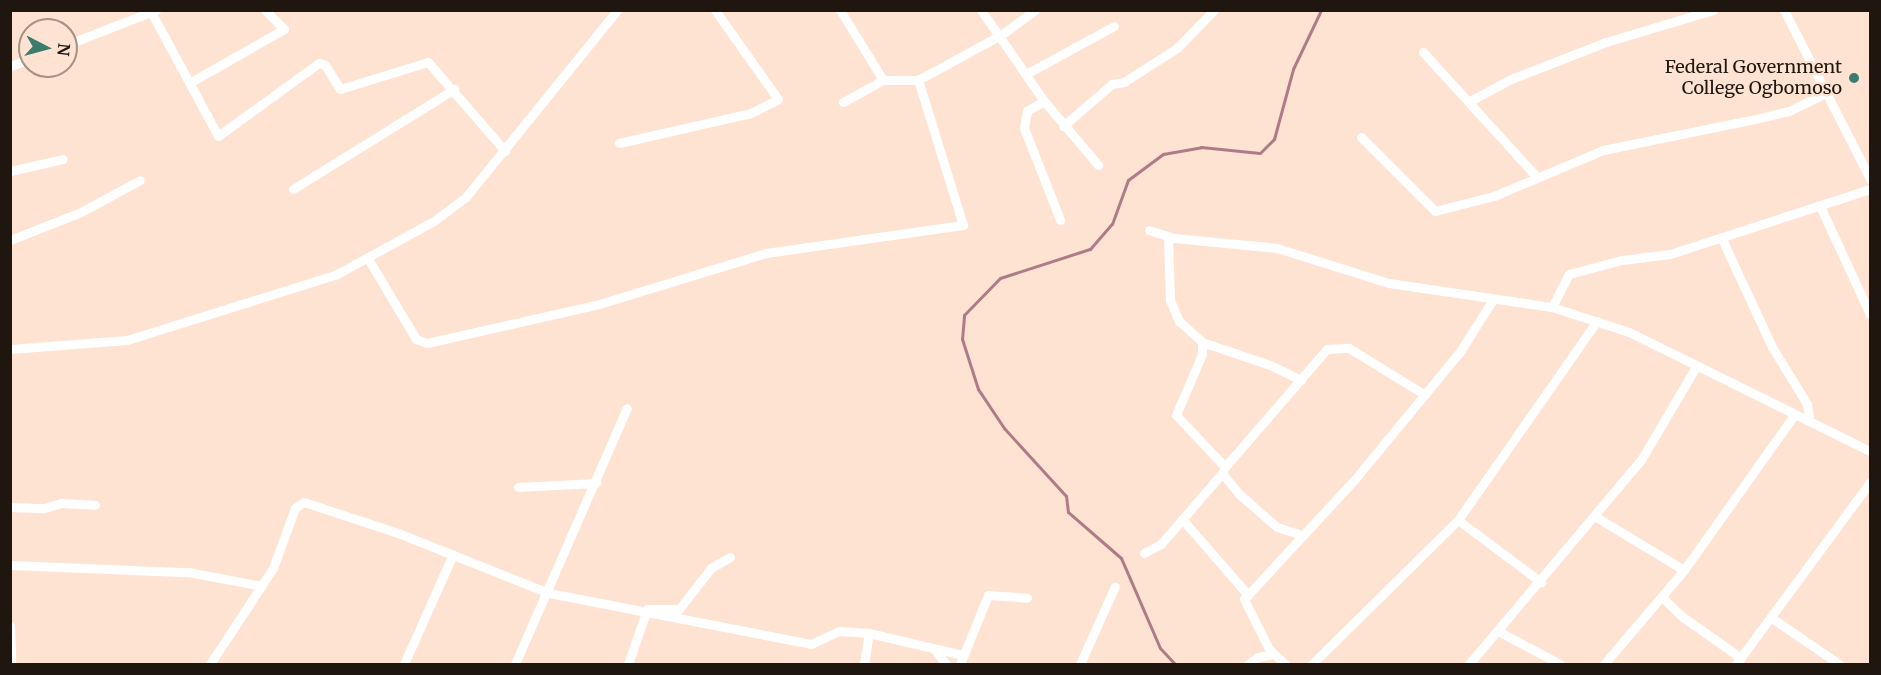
<!DOCTYPE html>
<html>
<head>
<meta charset="utf-8">
<style>
  body { margin:0 }
  #map { position:relative; width:1881px; height:675px; overflow:hidden; background:#fee3d2; font-family:Merriweather,serif }
  div>[style] { position:absolute }
  [style*='--x'] { left:calc(var(--x)*1px); top:calc(var(--y)*1px); width:calc(var(--w)*1px); rotate:calc(var(--a)*1deg) }
  .stream>* { height:3px; margin:-1.5px; padding:0 1.5px; transform-origin:1.5px; border-radius:1.5px; background:#b07b88 }
  .street>* { height:9px; margin:-4.5px; padding:0 4.5px; transform-origin:4.5px; border-radius:4.5px; background:#fff }
  .dots>* { width:16px; height:16px; translate:-50% -50%; box-sizing:border-box; border:3px solid #fee3d2; border-radius:50% }
  span { translate:-50% -50%; white-space:nowrap; text-align:center; line-height:1.15; -webkit-text-stroke:5px #fee3d2; paint-order:stroke }
  .poi-label { font-size:18px; color:#1f1610 }
  .right { translate:-100% -50%; text-align:right }
  .frame { position:absolute; inset:0; border:12px solid #1f1610; pointer-events:none }
  .north { position:absolute; left:18px; top:18px; width:60px; height:60px; box-sizing:border-box; background:#fee3d2; border:2px solid #a59184; border-radius:50%; rotate:96deg; font-size:16px; font-weight:700; line-height:24px; text-align:center; color:#1f1610 }
  .north::after { content:''; display:block; margin:auto; width:21px; height:27px; background:#3a7c6e; clip-path:polygon(50% 0,100% 100%,50% 72%,0 100%) }
</style>
</head>
<body>
<div id="map">
  <div class="stream">
    <i style="--x:1175;--y:664;--w:22;--a:-133"></i>
    <i style="--x:1160;--y:648;--w:98;--a:-113.4"></i>
    <i style="--x:1121;--y:558;--w:70;--a:-139"></i>
    <i style="--x:1068;--y:512;--w:16;--a:-97"></i>
    <i style="--x:1066;--y:496;--w:92;--a:-132.4"></i>
    <i style="--x:1004;--y:428;--w:47;--a:-123.7"></i>
    <i style="--x:978;--y:389;--w:52;--a:-107.7"></i>
    <i style="--x:962;--y:339;--w:24;--a:-85"></i>
    <i style="--x:964;--y:315;--w:52;--a:-45.8"></i>
    <i style="--x:1000;--y:278;--w:95;--a:-17.9"></i>
    <i style="--x:1090;--y:249;--w:33;--a:-49"></i>
    <i style="--x:1112;--y:224;--w:47;--a:-70"></i>
    <i style="--x:1128;--y:180;--w:44;--a:-36.6"></i>
    <i style="--x:1163;--y:154;--w:39;--a:-10"></i>
    <i style="--x:1201;--y:147;--w:59;--a:5.8"></i>
    <i style="--x:1260;--y:153;--w:20;--a:-45"></i>
    <i style="--x:1274;--y:139;--w:73;--a:-74.8"></i>
    <i style="--x:1293;--y:69;--w:65;--a:-64.6"></i>
  </div>
  <div class="street">
    <i style="--x:150;--y:10;--w:143;--a:61.6"></i>
    <i style="--x:218;--y:136;--w:125;--a:-35.9"></i>
    <i style="--x:319;--y:63;--w:6;--a:18"></i>
    <i style="--x:325;--y:65;--w:28;--a:58"></i>
    <i style="--x:340;--y:89;--w:92;--a:-17.1"></i>
    <i style="--x:428;--y:62;--w:118;--a:49.1"></i>
    <i style="--x:840;--y:10;--w:82;--a:58.4"></i>
    <i style="--x:981;--y:10;--w:111;--a:55.3"></i>
    <i style="--x:1044;--y:101;--w:84;--a:49.8"></i>
    <i style="--x:1784;--y:10;--w:190;--a:63"></i>
    <i style="--x:66;--y:45;--w:97;--a:-21.3"></i>
    <i style="--x:1423;--y:52;--w:168;--a:47.7"></i>
    <i style="--x:10;--y:66;--w:21;--a:-19"></i>
    <i style="--x:1026;--y:74;--w:100;--a:-28.6"></i>
    <i style="--x:191;--y:82;--w:107;--a:-29.7"></i>
    <i style="--x:284;--y:29;--w:27;--a:-135"></i>
    <i style="--x:1044;--y:101;--w:20;--a:150"></i>
    <i style="--x:1027;--y:111;--w:17;--a:100"></i>
    <i style="--x:1024;--y:128;--w:99;--a:68.6"></i>
    <i style="--x:1470;--y:101;--w:47;--a:-28.2"></i>
    <i style="--x:1511;--y:79;--w:102;--a:-21.3"></i>
    <i style="--x:1606;--y:42;--w:112;--a:-16.7"></i>
    <i style="--x:843;--y:102;--w:46;--a:-28.8"></i>
    <i style="--x:883;--y:80;--w:35;--a:0"></i>
    <i style="--x:918;--y:80;--w:94;--a:-28.5"></i>
    <i style="--x:1001;--y:35;--w:42;--a:-36.3"></i>
    <i style="--x:1063;--y:126;--w:65;--a:-40.6"></i>
    <i style="--x:1112;--y:84;--w:12;--a:-9"></i>
    <i style="--x:1124;--y:82;--w:63;--a:-32.7"></i>
    <i style="--x:1177;--y:48;--w:53;--a:-45.8"></i>
    <i style="--x:1361;--y:137;--w:105;--a:45"></i>
    <i style="--x:1435;--y:211;--w:61;--a:-14.3"></i>
    <i style="--x:1494;--y:196;--w:118;--a:-22.9"></i>
    <i style="--x:1603;--y:150;--w:156;--a:-11.5"></i>
    <i style="--x:1756;--y:119;--w:36;--a:-14"></i>
    <i style="--x:1791;--y:110;--w:39;--a:-26"></i>
    <i style="--x:619;--y:143;--w:135;--a:-12.8"></i>
    <i style="--x:751;--y:113;--w:30;--a:-27"></i>
    <i style="--x:778;--y:99;--w:109;--a:-125.3"></i>
    <i style="--x:10;--y:171;--w:54;--a:-12.8"></i>
    <i style="--x:293;--y:189;--w:190;--a:-31.8"></i>
    <i style="--x:1820;--y:206;--w:119;--a:65.2"></i>
    <i style="--x:1149;--y:230;--w:26;--a:18"></i>
    <i style="--x:1174;--y:238;--w:103;--a:5.5"></i>
    <i style="--x:1277;--y:248;--w:117;--a:17.4"></i>
    <i style="--x:1389;--y:283;--w:165;--a:8.4"></i>
    <i style="--x:1552;--y:307;--w:81;--a:18"></i>
    <i style="--x:1629;--y:332;--w:269;--a:26.3"></i>
    <i style="--x:1168;--y:236;--w:64;--a:88.2"></i>
    <i style="--x:1170;--y:300;--w:23;--a:67"></i>
    <i style="--x:1179;--y:321;--w:31;--a:42"></i>
    <i style="--x:1721;--y:237;--w:121;--a:65.1"></i>
    <i style="--x:1772;--y:347;--w:67;--a:58.4"></i>
    <i style="--x:1807;--y:404;--w:13;--a:81"></i>
    <i style="--x:10;--y:240;--w:74;--a:-21.4"></i>
    <i style="--x:79;--y:213;--w:69;--a:-28.4"></i>
    <i style="--x:367;--y:257;--w:96;--a:59.1"></i>
    <i style="--x:416;--y:339;--w:12;--a:20"></i>
    <i style="--x:427;--y:343;--w:173;--a:-12.7"></i>
    <i style="--x:596;--y:305;--w:178;--a:-17"></i>
    <i style="--x:766;--y:253;--w:199;--a:-8.1"></i>
    <i style="--x:963;--y:225;--w:152;--a:-107.2"></i>
    <i style="--x:1552;--y:307;--w:37;--a:-63"></i>
    <i style="--x:1569;--y:274;--w:55;--a:-14.8"></i>
    <i style="--x:1622;--y:260;--w:48;--a:-7.1"></i>
    <i style="--x:1670;--y:254;--w:210;--a:-18"></i>
    <i style="--x:10;--y:349;--w:117;--a:-4.4"></i>
    <i style="--x:127;--y:340;--w:220;--a:-17.4"></i>
    <i style="--x:337;--y:274;--w:111;--a:-28.7"></i>
    <i style="--x:434;--y:221;--w:39;--a:-37"></i>
    <i style="--x:465;--y:198;--w:242;--a:-51"></i>
    <i style="--x:1301;--y:380;--w:34;--a:-154"></i>
    <i style="--x:1270;--y:365;--w:72;--a:-161.3"></i>
    <i style="--x:1202;--y:342;--w:12;--a:90"></i>
    <i style="--x:1202;--y:354;--w:66;--a:113.1"></i>
    <i style="--x:1176;--y:415;--w:71;--a:46.7"></i>
    <i style="--x:1225;--y:467;--w:7;--a:117"></i>
    <i style="--x:1222;--y:473;--w:27;--a:51"></i>
    <i style="--x:1239;--y:494;--w:50;--a:41"></i>
    <i style="--x:1277;--y:527;--w:26;--a:18"></i>
    <i style="--x:1225;--y:467;--w:156;--a:-49.2"></i>
    <i style="--x:1327;--y:349;--w:22;--a:-3"></i>
    <i style="--x:1349;--y:348;--w:89;--a:31.7"></i>
    <i style="--x:518;--y:487;--w:78;--a:-2.9"></i>
    <i style="--x:10;--y:507;--w:34;--a:2"></i>
    <i style="--x:44;--y:508;--w:18;--a:-16"></i>
    <i style="--x:61;--y:503;--w:34;--a:3"></i>
    <i style="--x:1596;--y:517;--w:103;--a:31.1"></i>
    <i style="--x:1182;--y:519;--w:101;--a:49"></i>
    <i style="--x:1458;--y:520;--w:104;--a:36.8"></i>
    <i style="--x:1144;--y:553;--w:19;--a:-28"></i>
    <i style="--x:1161;--y:544;--w:94;--a:-49.3"></i>
    <i style="--x:10;--y:565;--w:178;--a:2.3"></i>
    <i style="--x:188;--y:572;--w:75;--a:10.7"></i>
    <i style="--x:1662;--y:597;--w:29;--a:44"></i>
    <i style="--x:1683;--y:617;--w:71;--a:35.3"></i>
    <i style="--x:1773;--y:619;--w:80;--a:34.3"></i>
    <i style="--x:10;--y:626;--w:38;--a:88"></i>
    <i style="--x:1498;--y:631;--w:70;--a:28"></i>
    <i style="--x:935;--y:650;--w:18;--a:52"></i>
    <i style="--x:210;--y:664;--w:115;--a:-56.7"></i>
    <i style="--x:273;--y:568;--w:64;--a:-69.9"></i>
    <i style="--x:295;--y:508;--w:11;--a:-34"></i>
    <i style="--x:304;--y:502;--w:99;--a:18.3"></i>
    <i style="--x:398;--y:533;--w:162;--a:21.7"></i>
    <i style="--x:549;--y:593;--w:267;--a:11"></i>
    <i style="--x:811;--y:644;--w:31;--a:-25"></i>
    <i style="--x:839;--y:631;--w:30;--a:4"></i>
    <i style="--x:869;--y:633;--w:97;--a:13.2"></i>
    <i style="--x:404;--y:664;--w:120;--a:-66"></i>
    <i style="--x:515;--y:664;--w:279;--a:-66.4"></i>
    <i style="--x:628;--y:664;--w:58;--a:-70.9"></i>
    <i style="--x:647;--y:609;--w:32;--a:0"></i>
    <i style="--x:679;--y:609;--w:52;--a:-52"></i>
    <i style="--x:711;--y:568;--w:22;--a:-30"></i>
    <i style="--x:864;--y:664;--w:31;--a:-81"></i>
    <i style="--x:960;--y:664;--w:74;--a:-67.9"></i>
    <i style="--x:988;--y:595;--w:39;--a:4"></i>
    <i style="--x:1080;--y:664;--w:85;--a:-65.8"></i>
    <i style="--x:1248;--y:664;--w:12;--a:-35"></i>
    <i style="--x:1258;--y:657;--w:16;--a:-11"></i>
    <i style="--x:1285;--y:664;--w:22;--a:-137"></i>
    <i style="--x:1269;--y:649;--w:56;--a:-116.6"></i>
    <i style="--x:1244;--y:599;--w:163;--a:-47.2"></i>
    <i style="--x:1355;--y:479;--w:163;--a:-50.5"></i>
    <i style="--x:1459;--y:353;--w:62;--a:-57.6"></i>
    <i style="--x:1312;--y:664;--w:205;--a:-44.6"></i>
    <i style="--x:1458;--y:520;--w:243;--a:-55.1"></i>
    <i style="--x:1469;--y:664;--w:267;--a:-49.9"></i>
    <i style="--x:1641;--y:460;--w:110;--a:-59.5"></i>
    <i style="--x:1604;--y:664;--w:123;--a:-49.6"></i>
    <i style="--x:1684;--y:570;--w:191;--a:-54.6"></i>
    <i style="--x:1736;--y:664;--w:226;--a:-53.6"></i>
  </div>
  <div class="dots">
    <i style="left:1854px;top:78px;background:#3a7c6e"></i>
  </div>
  <div class="poi-label">
    <span class="right" style="left:1842px;top:78px">Federal Government<br>College Ogbomoso</span>
  </div>
  <div class="frame"></div>
  <div class="north">N</div>
</div>
</body>
</html>
